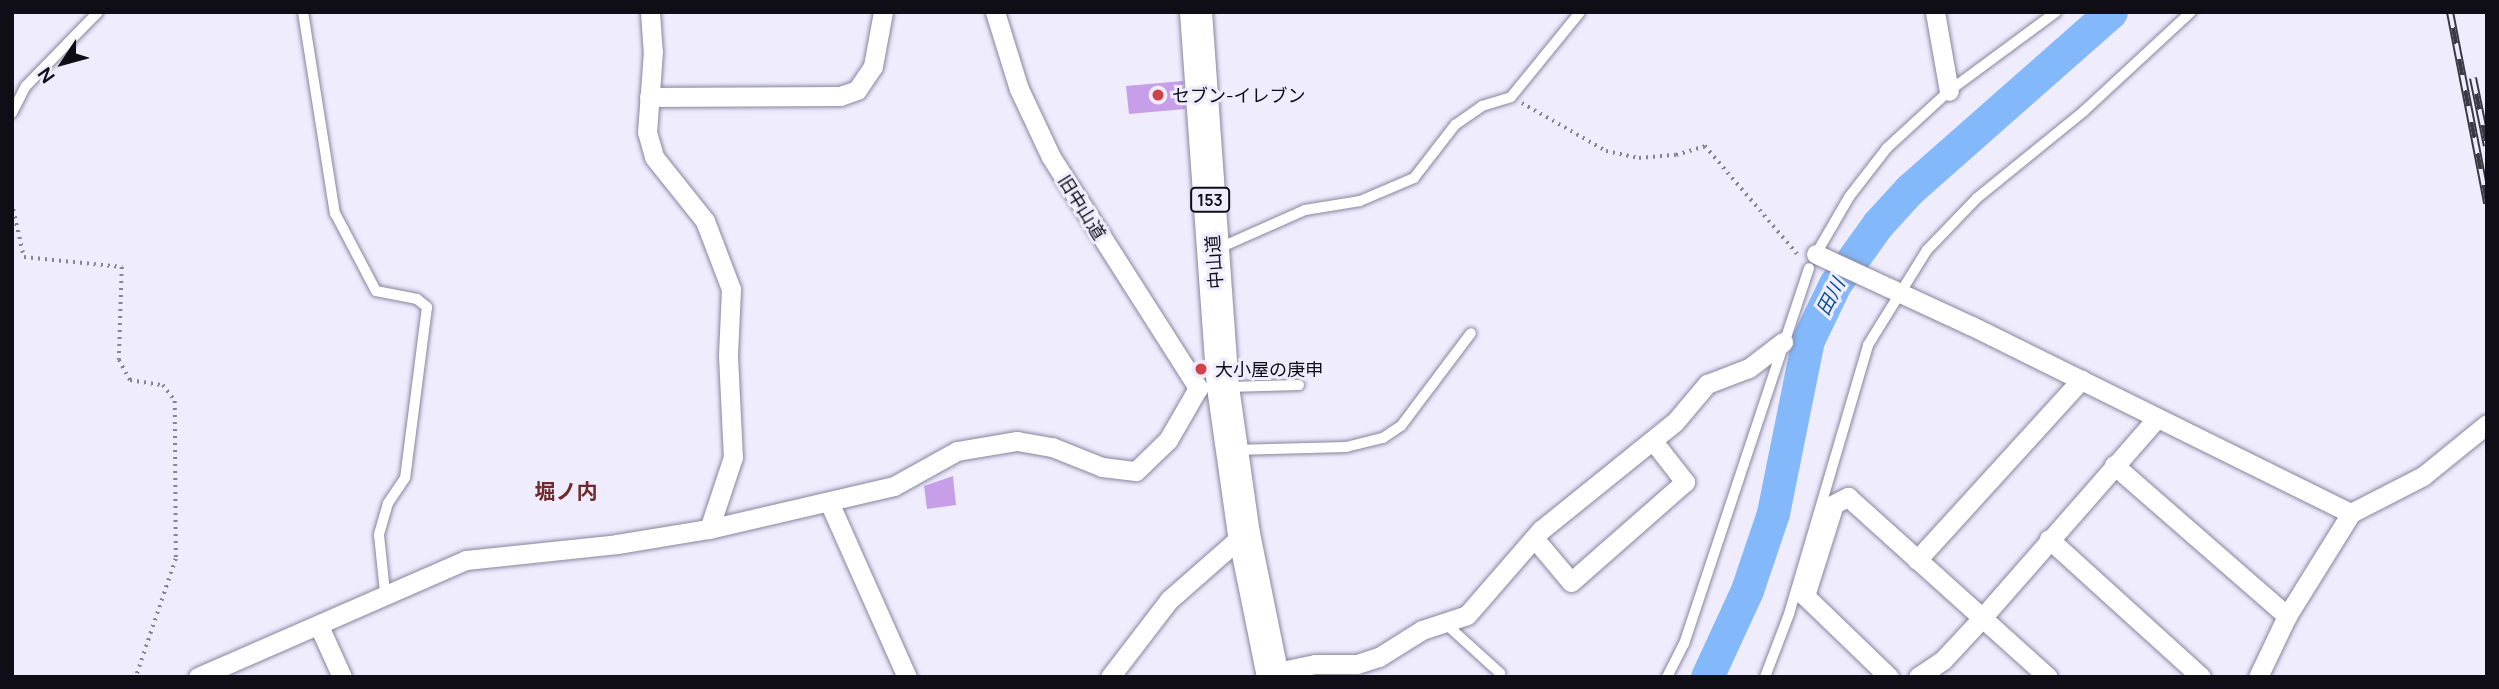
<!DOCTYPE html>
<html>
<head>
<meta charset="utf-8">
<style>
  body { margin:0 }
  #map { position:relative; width:2499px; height:689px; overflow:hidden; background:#eeecfd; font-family:Manrope,"Noto Sans JP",sans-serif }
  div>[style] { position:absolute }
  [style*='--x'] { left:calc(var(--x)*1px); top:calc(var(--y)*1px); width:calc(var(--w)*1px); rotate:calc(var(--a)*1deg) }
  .river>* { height:33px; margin:-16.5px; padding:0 16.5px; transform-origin:16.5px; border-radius:16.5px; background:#83b8fb }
  .building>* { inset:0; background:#c79ee8 }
  .path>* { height:3.5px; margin-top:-1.75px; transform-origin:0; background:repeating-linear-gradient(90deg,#868491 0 2px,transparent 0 7px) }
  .roads { filter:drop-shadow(0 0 2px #88859e) drop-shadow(0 0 2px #88859e) }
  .service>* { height:10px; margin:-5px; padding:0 5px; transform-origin:5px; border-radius:5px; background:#fff }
  .minor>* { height:19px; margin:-9.5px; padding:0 9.5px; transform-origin:9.5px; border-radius:9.5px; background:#fff }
  .trunk>* { height:32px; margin:-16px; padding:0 16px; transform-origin:16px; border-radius:16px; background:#fff }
  .rail>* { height:8px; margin-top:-4px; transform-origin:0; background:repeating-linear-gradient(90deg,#eeecfd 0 16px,#3b3943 0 32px); box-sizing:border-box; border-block:2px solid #3b3943 }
  .dots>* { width:19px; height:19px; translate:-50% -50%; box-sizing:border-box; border:4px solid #eeecfd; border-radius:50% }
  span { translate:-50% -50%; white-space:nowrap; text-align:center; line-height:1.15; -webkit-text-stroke:6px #eeecfd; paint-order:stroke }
  .shield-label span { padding:2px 5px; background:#eeecfd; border:2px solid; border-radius:5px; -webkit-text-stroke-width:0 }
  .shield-label { font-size:16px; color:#0f0d16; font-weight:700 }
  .poi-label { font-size:18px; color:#0f0d16 }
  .left { translate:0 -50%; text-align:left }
  .street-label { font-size:18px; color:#0f0d16 }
  .water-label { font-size:19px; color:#014f9c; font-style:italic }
  .quarter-label { font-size:21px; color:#702a2b; font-weight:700 }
  .frame { position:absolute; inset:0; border:14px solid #0f0d16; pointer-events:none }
  .north { position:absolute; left:28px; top:28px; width:70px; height:70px; -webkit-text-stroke:5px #eeecfd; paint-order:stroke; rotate:234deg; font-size:19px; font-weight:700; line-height:28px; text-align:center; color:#0f0d16 }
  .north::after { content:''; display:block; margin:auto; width:24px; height:32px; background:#0f0d16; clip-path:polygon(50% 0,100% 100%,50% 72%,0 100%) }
</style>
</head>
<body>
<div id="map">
  <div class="river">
    <i style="--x:1707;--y:677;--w:96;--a:-65.3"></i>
    <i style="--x:1747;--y:590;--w:81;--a:-71.3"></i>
    <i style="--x:1773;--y:513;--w:177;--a:-78.6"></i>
    <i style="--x:1808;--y:340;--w:62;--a:-64.3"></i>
    <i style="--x:1835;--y:284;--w:74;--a:-54.4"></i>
    <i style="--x:1878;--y:224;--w:46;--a:-47.6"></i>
    <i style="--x:1909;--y:190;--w:269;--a:-41.4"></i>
  </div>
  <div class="building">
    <i style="clip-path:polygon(1183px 81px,1185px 109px,1129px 114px,1126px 86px)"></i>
    <i style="clip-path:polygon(953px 476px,956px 505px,927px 509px,924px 486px)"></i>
  </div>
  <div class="path">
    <i style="--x:1522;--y:103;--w:97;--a:29.7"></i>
    <i style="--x:1606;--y:151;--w:34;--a:12"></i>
    <i style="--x:1639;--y:158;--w:37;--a:-5"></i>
    <i style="--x:1676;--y:155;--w:30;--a:-17"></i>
    <i style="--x:1705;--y:146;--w:145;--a:49.5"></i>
    <i style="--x:12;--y:154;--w:11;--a:90"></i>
    <i style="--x:12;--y:203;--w:55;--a:77.5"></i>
    <i style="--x:24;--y:257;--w:99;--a:5.8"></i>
    <i style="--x:122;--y:267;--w:93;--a:91.8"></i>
    <i style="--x:119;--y:360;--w:23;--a:61"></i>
    <i style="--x:130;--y:380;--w:33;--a:9"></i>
    <i style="--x:163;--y:385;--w:20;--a:53"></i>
    <i style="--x:175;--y:401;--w:158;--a:89.6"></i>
    <i style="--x:176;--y:559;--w:125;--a:108.7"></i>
  </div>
  <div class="roads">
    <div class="service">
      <i style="--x:303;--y:12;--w:204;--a:81"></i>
      <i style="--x:335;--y:213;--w:88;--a:62.3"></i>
      <i style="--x:376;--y:291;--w:42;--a:11"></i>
      <i style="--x:417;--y:299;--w:13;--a:39"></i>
      <i style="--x:427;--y:307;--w:172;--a:97.3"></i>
      <i style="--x:405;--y:478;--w:30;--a:124"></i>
      <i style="--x:388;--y:503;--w:33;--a:106"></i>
      <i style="--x:379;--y:535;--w:57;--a:84"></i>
      <i style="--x:12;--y:113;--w:30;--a:-63"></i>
      <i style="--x:26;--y:86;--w:103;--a:-45.8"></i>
      <i style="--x:1217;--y:249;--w:96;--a:-23.9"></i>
      <i style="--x:1305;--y:210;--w:56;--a:-9.3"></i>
      <i style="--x:1360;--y:201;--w:59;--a:-23.1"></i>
      <i style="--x:1414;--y:178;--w:67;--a:-52.3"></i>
      <i style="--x:1455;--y:125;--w:33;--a:-35"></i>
      <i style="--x:1482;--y:106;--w:30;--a:-17"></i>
      <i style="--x:1511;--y:97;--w:109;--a:-50.9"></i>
      <i style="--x:1816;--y:254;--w:66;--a:-59.9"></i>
      <i style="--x:1849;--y:197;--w:62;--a:-52.2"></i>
      <i style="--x:1887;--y:148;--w:84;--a:-42.6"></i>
      <i style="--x:1949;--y:91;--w:133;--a:-36.4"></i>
      <i style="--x:1227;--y:387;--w:72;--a:-1.6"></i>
      <i style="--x:1234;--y:450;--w:112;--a:-1.5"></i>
      <i style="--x:1346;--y:447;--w:38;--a:-14"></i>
      <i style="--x:1383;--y:438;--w:22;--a:-34"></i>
      <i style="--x:1401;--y:426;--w:116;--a:-53"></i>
      <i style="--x:1447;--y:625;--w:72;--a:42.2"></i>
      <i style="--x:1667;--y:677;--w:37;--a:-63"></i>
      <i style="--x:1684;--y:644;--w:396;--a:-71.6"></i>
      <i style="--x:1765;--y:677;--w:67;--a:-69.1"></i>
      <i style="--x:1789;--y:614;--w:280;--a:-73.6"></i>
      <i style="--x:1868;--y:345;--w:112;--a:-58.2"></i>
      <i style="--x:1927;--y:250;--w:72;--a:-46.1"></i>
      <i style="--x:1977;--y:198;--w:138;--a:-39.1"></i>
      <i style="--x:2084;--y:111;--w:146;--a:-42.8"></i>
    </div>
    <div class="minor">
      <i style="--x:650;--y:12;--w:39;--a:86"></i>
      <i style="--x:653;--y:51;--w:81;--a:94.2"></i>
      <i style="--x:647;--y:132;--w:26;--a:74"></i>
      <i style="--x:654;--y:157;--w:82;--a:51.4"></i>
      <i style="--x:705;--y:221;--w:73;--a:69.1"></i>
      <i style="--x:731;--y:289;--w:67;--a:92.6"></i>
      <i style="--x:728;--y:356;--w:101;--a:87.2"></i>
      <i style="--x:733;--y:457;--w:76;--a:108.4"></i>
      <i style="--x:995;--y:12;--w:81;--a:72.7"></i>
      <i style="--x:1019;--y:89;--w:75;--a:64.8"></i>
      <i style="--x:1051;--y:157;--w:274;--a:57.5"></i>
      <i style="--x:1935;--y:12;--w:80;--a:80"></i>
      <i style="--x:649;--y:97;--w:191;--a:-0.3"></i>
      <i style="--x:840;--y:96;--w:18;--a:-19"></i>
      <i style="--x:857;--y:90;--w:29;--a:-56"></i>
      <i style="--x:873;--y:66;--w:55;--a:-79.5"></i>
      <i style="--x:1816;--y:254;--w:170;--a:24.8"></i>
      <i style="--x:1970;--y:325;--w:425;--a:26.3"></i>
      <i style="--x:2114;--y:465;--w:230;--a:41.1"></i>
      <i style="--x:829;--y:502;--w:192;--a:66"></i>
      <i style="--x:1534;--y:538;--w:57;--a:49.9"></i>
      <i style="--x:1571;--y:582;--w:152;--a:-41.3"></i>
      <i style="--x:1685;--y:482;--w:52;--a:-128"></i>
      <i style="--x:2049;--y:539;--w:205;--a:42.2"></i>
      <i style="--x:1917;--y:560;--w:244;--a:-47.7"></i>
      <i style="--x:319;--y:626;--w:56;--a:65.7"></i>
      <i style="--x:1272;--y:673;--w:44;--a:-11.8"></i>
      <i style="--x:1315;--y:664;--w:42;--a:0"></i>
      <i style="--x:1357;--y:664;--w:23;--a:-18"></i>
      <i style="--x:1379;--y:657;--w:51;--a:-32.1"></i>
      <i style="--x:1422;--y:630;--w:47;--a:-18.4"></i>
      <i style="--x:1467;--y:615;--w:113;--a:-49"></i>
      <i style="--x:1541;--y:530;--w:172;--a:-38.9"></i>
      <i style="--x:1675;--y:422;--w:50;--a:-49.9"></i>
      <i style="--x:1707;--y:384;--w:45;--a:-20.9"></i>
      <i style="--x:1749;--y:368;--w:43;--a:-37.4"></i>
      <i style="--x:198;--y:677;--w:292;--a:-23.6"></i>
      <i style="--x:466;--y:560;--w:152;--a:-6"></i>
      <i style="--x:617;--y:544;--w:93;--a:-9.3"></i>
      <i style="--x:709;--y:529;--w:190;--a:-13.1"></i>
      <i style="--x:894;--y:486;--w:72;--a:-29.1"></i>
      <i style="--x:957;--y:451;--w:61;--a:-9.5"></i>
      <i style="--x:1017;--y:441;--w:36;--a:10"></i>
      <i style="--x:1052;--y:447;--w:54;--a:21.8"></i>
      <i style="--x:1102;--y:467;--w:34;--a:7"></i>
      <i style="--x:1136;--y:471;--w:45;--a:-44.1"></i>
      <i style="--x:1168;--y:440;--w:60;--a:-60"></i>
      <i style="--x:1110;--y:677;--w:97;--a:-52.5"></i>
      <i style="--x:1169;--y:600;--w:100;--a:-41.3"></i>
      <i style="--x:1889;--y:677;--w:117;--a:-136"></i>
      <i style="--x:1805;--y:596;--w:96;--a:-72.5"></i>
      <i style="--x:1834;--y:504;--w:16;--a:-27"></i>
      <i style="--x:1848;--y:497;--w:269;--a:42"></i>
      <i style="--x:1918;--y:677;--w:30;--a:-34"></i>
      <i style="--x:1943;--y:660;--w:57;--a:-47.1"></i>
      <i style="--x:1982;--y:618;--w:266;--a:-48.8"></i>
      <i style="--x:2258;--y:677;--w:68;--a:-64.6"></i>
      <i style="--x:2287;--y:616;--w:121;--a:-58.1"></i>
      <i style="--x:2351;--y:513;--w:81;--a:-27.2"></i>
      <i style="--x:2423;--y:476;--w:82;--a:-39.1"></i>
    </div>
    <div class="trunk">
      <i style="--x:1196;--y:12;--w:376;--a:85.9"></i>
      <i style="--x:1223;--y:387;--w:148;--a:81.9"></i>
      <i style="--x:1244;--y:534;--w:146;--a:78.5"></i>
    </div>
  </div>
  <div class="rail">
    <i style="--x:2450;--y:12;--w:195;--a:79"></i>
    <i style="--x:2473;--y:78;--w:69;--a:78.4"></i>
  </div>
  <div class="dots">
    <i style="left:1158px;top:95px;background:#d14148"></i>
    <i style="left:1201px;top:369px;background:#d14148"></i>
  </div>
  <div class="shield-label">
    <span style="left:1210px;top:200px">153</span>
  </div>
  <div class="poi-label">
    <span class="left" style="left:1172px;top:95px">セブン-イレブン</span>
    <span class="left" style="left:1215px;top:369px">大小屋の庚申</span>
  </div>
  <div class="street-label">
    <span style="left:1082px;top:207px;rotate:58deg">旧中山道</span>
    <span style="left:1214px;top:262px;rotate:-94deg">中山道</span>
  </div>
  <div class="water-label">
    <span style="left:1831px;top:297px;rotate:-62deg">田川</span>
  </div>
  <div class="quarter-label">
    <span style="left:566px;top:491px">堀ノ内</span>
  </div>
  <div class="frame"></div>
  <div class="north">N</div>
</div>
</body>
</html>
